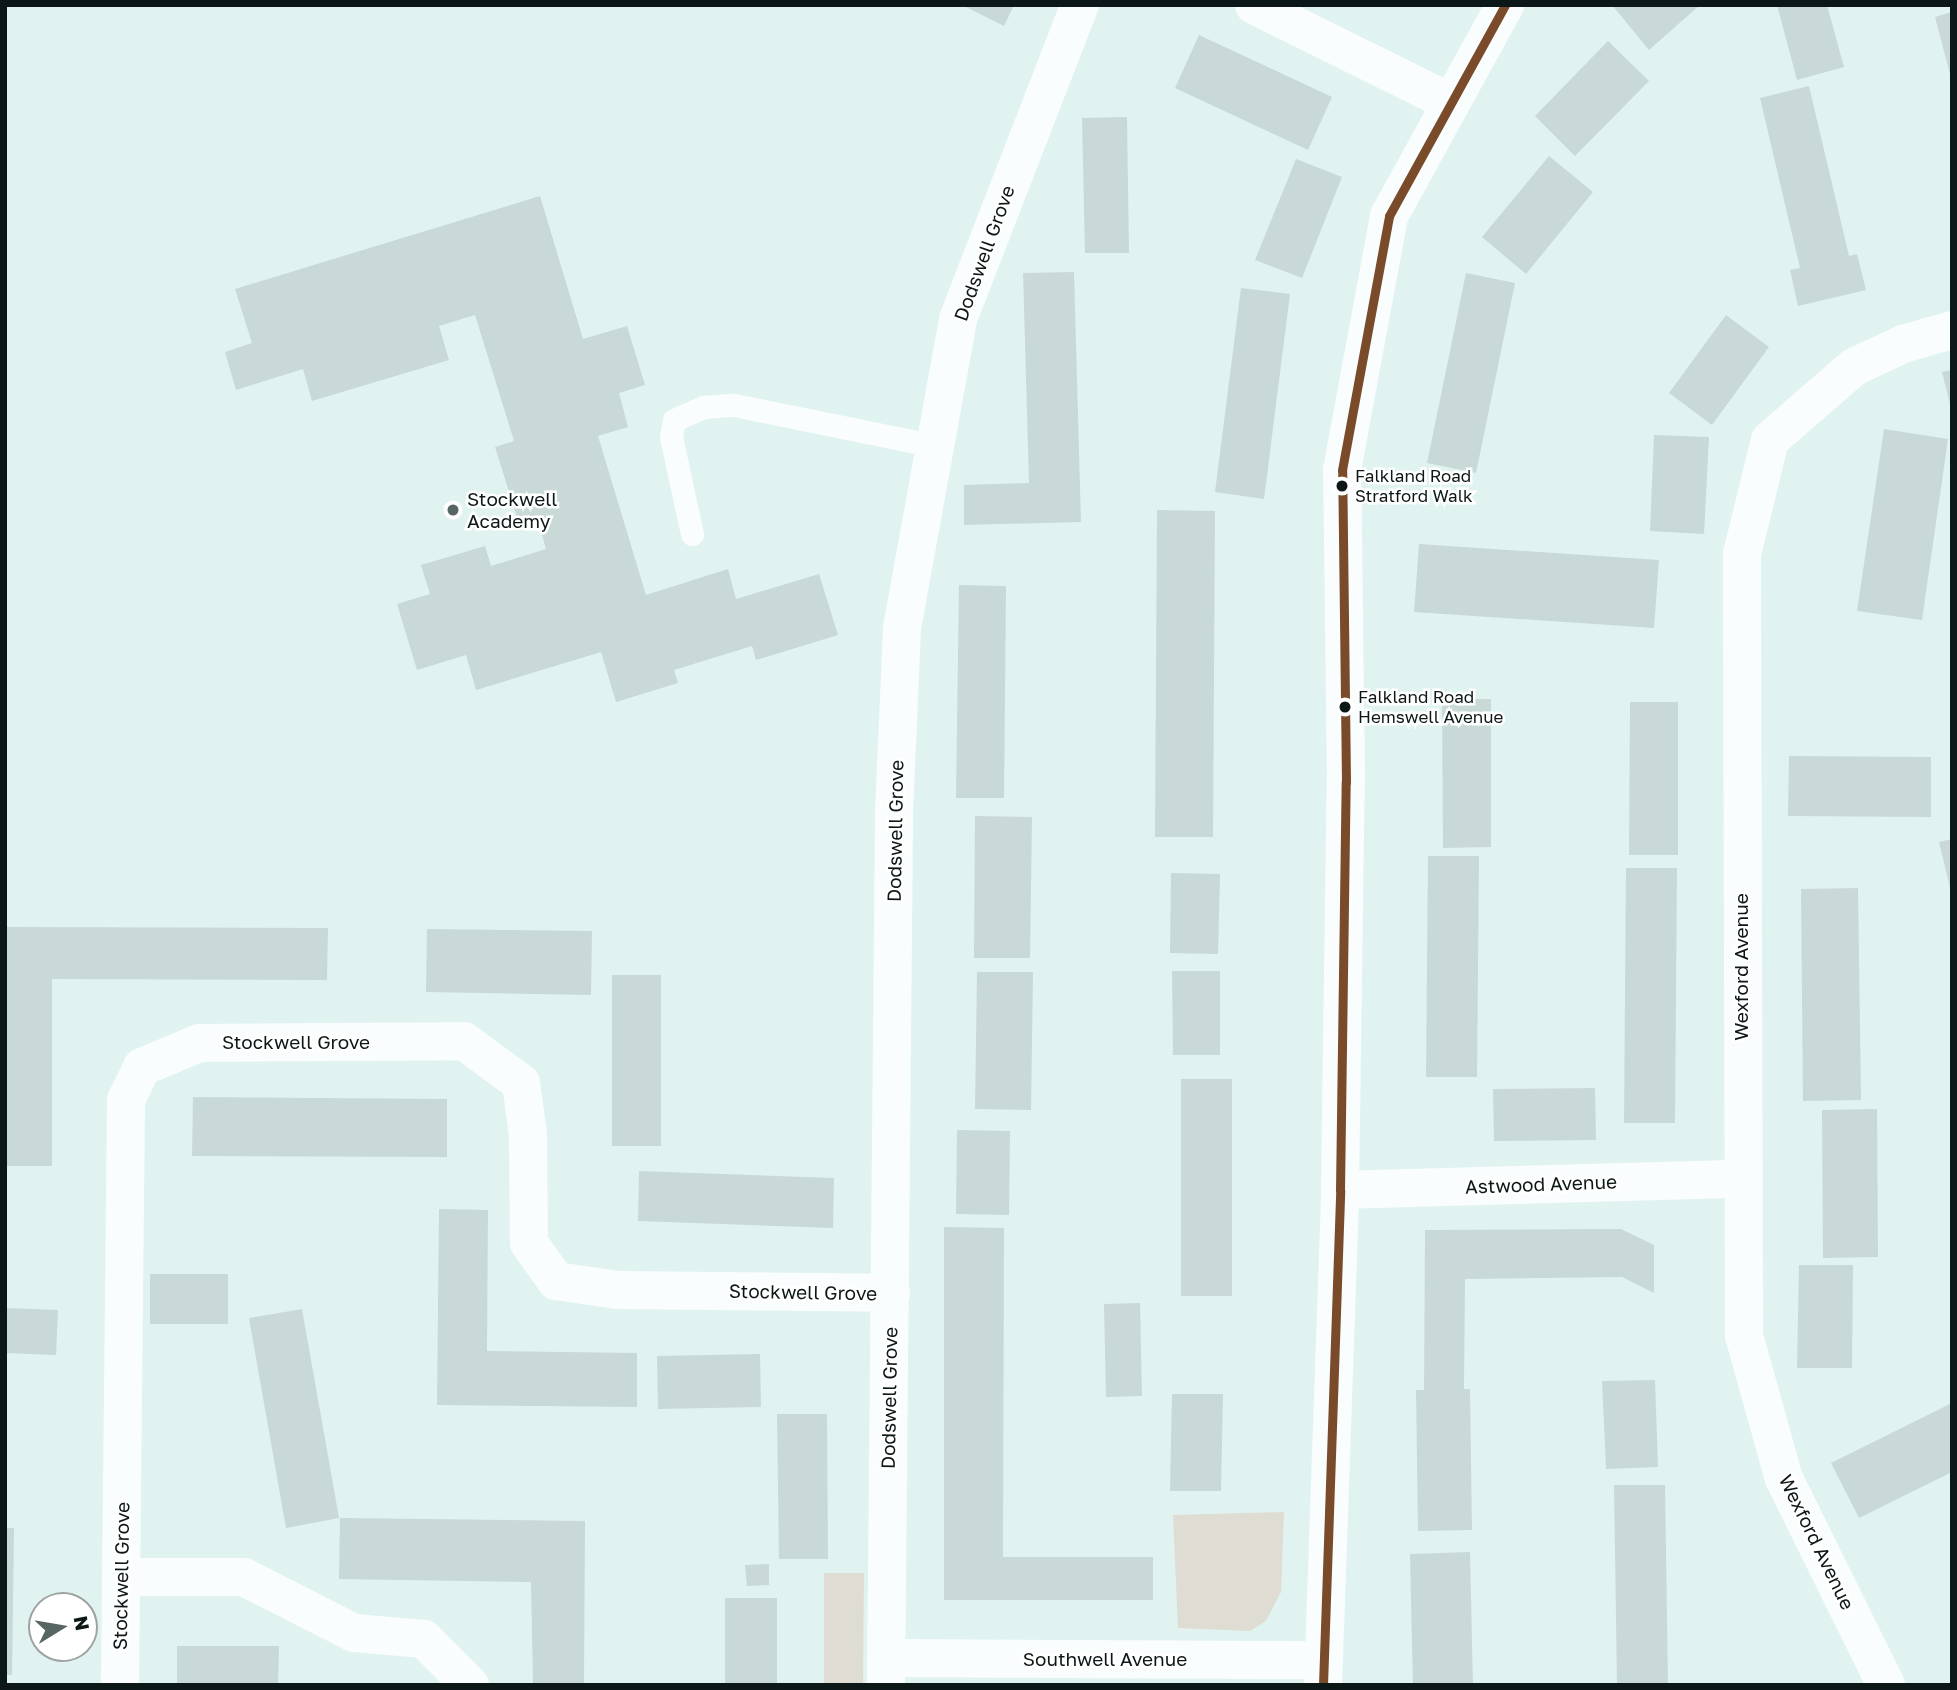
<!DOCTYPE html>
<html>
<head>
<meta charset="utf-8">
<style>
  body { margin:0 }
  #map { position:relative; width:1957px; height:1690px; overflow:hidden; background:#e1f3f1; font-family:"Golos Text",sans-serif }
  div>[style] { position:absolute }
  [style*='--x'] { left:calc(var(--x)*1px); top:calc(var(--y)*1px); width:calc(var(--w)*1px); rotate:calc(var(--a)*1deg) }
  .green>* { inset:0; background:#dfdcd3 }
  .building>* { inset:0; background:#c8d9d7 }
  .lane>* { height:23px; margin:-11.5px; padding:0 11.5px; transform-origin:11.5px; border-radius:11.5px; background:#fafdfd }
  .street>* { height:38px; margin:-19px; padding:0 19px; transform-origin:19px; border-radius:19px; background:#fafdfd }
  .bus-1>* { height:9px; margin:-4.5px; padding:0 4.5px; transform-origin:4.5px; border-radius:4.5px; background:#7a4b2a }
  .dots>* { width:19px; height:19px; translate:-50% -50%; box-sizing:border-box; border:4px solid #fff; border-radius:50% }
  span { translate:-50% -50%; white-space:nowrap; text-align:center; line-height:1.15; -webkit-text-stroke:5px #fff; paint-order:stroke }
  .bus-label { font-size:17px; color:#0c1817 }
  .left { translate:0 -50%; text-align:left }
  .street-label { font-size:19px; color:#0c1817 }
  .poi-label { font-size:19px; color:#0c1817 }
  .frame { position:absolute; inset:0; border:7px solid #0c1817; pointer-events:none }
  .north { position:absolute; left:28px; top:1592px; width:70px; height:70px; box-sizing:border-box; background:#fff; border:2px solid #9ea3a2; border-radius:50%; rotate:79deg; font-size:19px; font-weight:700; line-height:28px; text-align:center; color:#0c1817 }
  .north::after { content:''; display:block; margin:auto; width:24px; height:32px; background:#576563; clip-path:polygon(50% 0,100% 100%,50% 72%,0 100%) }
</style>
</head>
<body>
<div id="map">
  <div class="green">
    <i style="clip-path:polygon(1284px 1512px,1281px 1592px,1266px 1621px,1250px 1631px,1178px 1628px,1173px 1515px)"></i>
    <i style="clip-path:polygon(824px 1573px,864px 1573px,863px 1685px,824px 1685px)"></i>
  </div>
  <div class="building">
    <i style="clip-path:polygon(962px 5px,1014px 5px,1004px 26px)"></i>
    <i style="clip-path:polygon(1612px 5px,1700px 5px,1649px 50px)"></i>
    <i style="clip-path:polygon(1777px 5px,1827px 5px,1844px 67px,1797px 80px)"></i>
    <i style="clip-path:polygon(1952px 12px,1952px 78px,1951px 78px,1935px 17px)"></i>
    <i style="clip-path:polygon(1199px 35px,1332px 97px,1308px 150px,1175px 88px)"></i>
    <i style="clip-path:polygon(1608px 41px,1649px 81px,1575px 156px,1535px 116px)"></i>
    <i style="clip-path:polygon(1809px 86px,1849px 256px,1857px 254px,1866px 290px,1798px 306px,1790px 270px,1800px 268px,1760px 98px)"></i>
    <i style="clip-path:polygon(1127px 117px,1129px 253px,1085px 253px,1082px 118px)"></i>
    <i style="clip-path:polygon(1549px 156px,1593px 192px,1526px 274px,1482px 237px)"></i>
    <i style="clip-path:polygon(1296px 159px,1342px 177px,1302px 278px,1255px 260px)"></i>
    <i style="clip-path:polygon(540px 196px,583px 339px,627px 326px,645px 385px,619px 393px,628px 427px,598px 436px,646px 595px,728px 569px,736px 599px,819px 574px,838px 635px,756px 660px,752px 646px,674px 670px,678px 683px,616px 702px,601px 652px,476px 690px,466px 655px,417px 670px,397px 604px,430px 594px,421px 565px,485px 546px,491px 566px,546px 549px,538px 521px,520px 527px,495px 447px,514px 441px,475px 315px,439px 326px,449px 360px,312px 401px,303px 369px,236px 390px,225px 352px,252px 343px,235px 289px)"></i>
    <i style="clip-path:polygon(1074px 272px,1081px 522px,964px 525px,964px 485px,1029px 483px,1023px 273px)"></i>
    <i style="clip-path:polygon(1466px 273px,1515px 283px,1476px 473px,1427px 463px)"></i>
    <i style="clip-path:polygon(1241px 288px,1290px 294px,1264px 499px,1215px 492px)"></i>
    <i style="clip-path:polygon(1726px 315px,1769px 347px,1712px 425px,1669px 393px)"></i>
    <i style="clip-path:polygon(1952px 370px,1952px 408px,1951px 408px,1942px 372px)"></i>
    <i style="clip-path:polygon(1884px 429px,1948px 439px,1922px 620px,1857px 611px)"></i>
    <i style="clip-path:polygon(1654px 435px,1709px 437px,1704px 534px,1650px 531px)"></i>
    <i style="clip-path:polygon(1157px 510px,1215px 511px,1213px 837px,1155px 837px)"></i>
    <i style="clip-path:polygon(1419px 544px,1659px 560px,1654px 628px,1414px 612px)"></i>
    <i style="clip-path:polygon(959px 585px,1006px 586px,1004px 798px,956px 798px)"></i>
    <i style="clip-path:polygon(1442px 699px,1491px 699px,1491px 847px,1443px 848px)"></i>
    <i style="clip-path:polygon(1630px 702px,1678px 702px,1678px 855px,1629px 855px)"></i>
    <i style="clip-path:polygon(1789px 756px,1931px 757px,1931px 817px,1788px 816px)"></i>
    <i style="clip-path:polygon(975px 816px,1032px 817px,1030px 958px,974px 958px)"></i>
    <i style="clip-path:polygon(1952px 839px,1952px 892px,1951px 892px,1939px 842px)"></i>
    <i style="clip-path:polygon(1428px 856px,1479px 856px,1477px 1077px,1426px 1077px)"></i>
    <i style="clip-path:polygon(1626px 868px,1677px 868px,1675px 1123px,1624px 1123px)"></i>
    <i style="clip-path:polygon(1171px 873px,1220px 874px,1218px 954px,1170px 953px)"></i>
    <i style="clip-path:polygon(1858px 888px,1861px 1100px,1803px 1101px,1801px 889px)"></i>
    <i style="clip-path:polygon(5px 927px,328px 928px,327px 980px,52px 979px,52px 1166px,5px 1166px)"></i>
    <i style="clip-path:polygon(427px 929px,592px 931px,591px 995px,426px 992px)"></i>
    <i style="clip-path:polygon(1172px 971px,1220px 971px,1220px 1055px,1173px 1055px)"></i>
    <i style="clip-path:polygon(977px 972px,1033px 972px,1031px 1110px,975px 1109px)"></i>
    <i style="clip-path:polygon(612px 975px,661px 975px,661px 1146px,612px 1146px)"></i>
    <i style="clip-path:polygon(1181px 1079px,1232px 1079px,1232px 1296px,1181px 1296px)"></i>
    <i style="clip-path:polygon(1595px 1088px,1596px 1140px,1494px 1141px,1493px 1089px)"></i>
    <i style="clip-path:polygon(193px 1097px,447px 1099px,447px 1157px,192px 1156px)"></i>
    <i style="clip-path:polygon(1877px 1109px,1878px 1257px,1823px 1258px,1822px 1110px)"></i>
    <i style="clip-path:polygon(957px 1130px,1010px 1131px,1009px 1215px,956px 1214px)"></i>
    <i style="clip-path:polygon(639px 1171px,834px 1178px,833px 1228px,638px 1221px)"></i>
    <i style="clip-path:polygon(439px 1209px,488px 1210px,487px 1351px,637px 1353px,637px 1407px,437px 1405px)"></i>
    <i style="clip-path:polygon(944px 1227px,1004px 1228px,1003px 1557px,1153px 1557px,1153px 1600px,944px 1600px)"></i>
    <i style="clip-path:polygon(1621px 1229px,1654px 1245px,1654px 1293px,1622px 1277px,1465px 1279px,1464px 1389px,1470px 1389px,1472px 1530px,1418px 1531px,1416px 1390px,1424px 1390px,1425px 1230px)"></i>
    <i style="clip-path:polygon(1799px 1265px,1853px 1265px,1852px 1368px,1797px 1368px)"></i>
    <i style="clip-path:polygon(150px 1274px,228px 1274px,228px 1324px,150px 1324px)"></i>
    <i style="clip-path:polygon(1140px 1303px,1142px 1396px,1106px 1397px,1104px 1304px)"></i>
    <i style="clip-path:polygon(5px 1308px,58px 1310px,56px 1355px,5px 1353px)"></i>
    <i style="clip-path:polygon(302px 1309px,339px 1518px,286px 1528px,249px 1318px)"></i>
    <i style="clip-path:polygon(760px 1354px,761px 1407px,658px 1409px,657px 1356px)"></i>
    <i style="clip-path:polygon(1655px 1380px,1658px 1467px,1606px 1469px,1602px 1381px)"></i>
    <i style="clip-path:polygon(1172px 1394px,1223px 1394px,1221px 1491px,1170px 1491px)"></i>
    <i style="clip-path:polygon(1952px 1403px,1952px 1472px,1859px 1518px,1831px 1463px)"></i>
    <i style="clip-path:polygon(777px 1414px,827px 1414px,828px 1559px,779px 1559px)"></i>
    <i style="clip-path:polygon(1614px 1485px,1665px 1485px,1668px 1685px,1617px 1685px)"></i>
    <i style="clip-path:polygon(340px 1518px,585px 1521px,584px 1685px,533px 1685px,531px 1582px,339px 1579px)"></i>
    <i style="clip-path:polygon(5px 1528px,14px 1528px,12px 1675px,5px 1675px)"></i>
    <i style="clip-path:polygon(1470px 1552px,1473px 1685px,1413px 1685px,1410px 1554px)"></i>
    <i style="clip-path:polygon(769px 1564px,769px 1585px,747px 1586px,745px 1565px)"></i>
    <i style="clip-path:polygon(725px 1598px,777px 1598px,777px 1685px,725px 1685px)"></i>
    <i style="clip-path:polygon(177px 1646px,279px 1646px,278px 1685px,177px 1685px)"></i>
  </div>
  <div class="lane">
    <i style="--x:692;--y:534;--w:99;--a:-102.2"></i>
    <i style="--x:671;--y:437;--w:17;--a:-80"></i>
    <i style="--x:674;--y:420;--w:32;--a:-24"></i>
    <i style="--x:703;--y:407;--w:31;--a:-4"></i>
    <i style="--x:734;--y:405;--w:205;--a:11.5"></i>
  </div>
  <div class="street">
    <i style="--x:1254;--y:5;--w:220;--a:26.4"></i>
    <i style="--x:1340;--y:1190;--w:401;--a:-1.6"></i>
    <i style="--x:121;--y:1577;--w:123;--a:0"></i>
    <i style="--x:244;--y:1577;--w:123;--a:27"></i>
    <i style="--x:354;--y:1633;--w:70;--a:4.9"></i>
    <i style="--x:424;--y:1639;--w:65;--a:45"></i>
    <i style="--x:886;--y:1658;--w:438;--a:0.3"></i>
    <i style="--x:120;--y:1685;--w:585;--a:-89.41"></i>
    <i style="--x:126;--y:1100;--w:37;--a:-64"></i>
    <i style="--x:142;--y:1067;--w:62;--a:-22.8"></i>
    <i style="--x:199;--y:1043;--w:265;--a:-0.4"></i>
    <i style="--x:464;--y:1041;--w:71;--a:36.4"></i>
    <i style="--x:521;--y:1083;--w:52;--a:82.3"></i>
    <i style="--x:528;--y:1135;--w:108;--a:89.5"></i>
    <i style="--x:529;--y:1243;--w:47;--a:54.6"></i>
    <i style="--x:556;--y:1281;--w:63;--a:8.3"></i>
    <i style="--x:618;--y:1290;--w:273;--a:0.6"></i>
    <i style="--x:886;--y:1685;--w:873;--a:-89.47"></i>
    <i style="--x:894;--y:812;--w:184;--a:-87.5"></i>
    <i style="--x:902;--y:628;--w:314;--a:-79.7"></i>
    <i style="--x:958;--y:319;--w:337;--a:-68.8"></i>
    <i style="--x:1323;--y:1685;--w:495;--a:-88"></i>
    <i style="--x:1340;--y:1190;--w:408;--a:-89.2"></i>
    <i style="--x:1346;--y:782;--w:312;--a:-90.7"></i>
    <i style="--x:1342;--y:470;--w:258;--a:-79.5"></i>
    <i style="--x:1389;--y:216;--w:241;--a:-61.2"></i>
    <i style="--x:1886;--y:1685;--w:230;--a:-116.3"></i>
    <i style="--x:1784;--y:1479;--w:148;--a:-105.6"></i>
    <i style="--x:1744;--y:1336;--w:782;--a:-90.15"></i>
    <i style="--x:1742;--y:554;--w:117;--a:-76.2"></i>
    <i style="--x:1770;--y:440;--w:111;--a:-41"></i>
    <i style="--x:1854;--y:367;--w:54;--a:-25.1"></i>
    <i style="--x:1903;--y:344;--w:51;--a:-15.9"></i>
  </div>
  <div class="bus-1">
    <i style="--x:1323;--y:1685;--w:495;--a:-88"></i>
    <i style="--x:1340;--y:1190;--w:408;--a:-89.2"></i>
    <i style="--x:1346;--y:782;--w:312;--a:-90.7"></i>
    <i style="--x:1342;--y:470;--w:258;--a:-79.5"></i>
    <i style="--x:1389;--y:216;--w:241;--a:-61.2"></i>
  </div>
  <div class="dots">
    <i style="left:1342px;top:486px;background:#0c1817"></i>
    <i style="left:453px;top:510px;background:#576563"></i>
    <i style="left:1345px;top:707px;background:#0c1817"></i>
  </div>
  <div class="bus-label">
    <span class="left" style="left:1355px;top:486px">Falkland Road<br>Stratford Walk</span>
    <span class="left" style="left:1358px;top:707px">Falkland Road<br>Hemswell Avenue</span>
  </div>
  <div class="street-label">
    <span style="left:984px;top:253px;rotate:-70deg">Dodswell Grove</span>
    <span style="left:895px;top:831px;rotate:-89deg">Dodswell Grove</span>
    <span style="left:1741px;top:967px;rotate:-90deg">Wexford Avenue</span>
    <span style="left:296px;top:1042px">Stockwell Grove</span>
    <span style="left:1541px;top:1184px;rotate:-2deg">Astwood Avenue</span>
    <span style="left:803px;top:1292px;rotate:1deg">Stockwell Grove</span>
    <span style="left:889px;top:1398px;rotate:-89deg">Dodswell Grove</span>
    <span style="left:1817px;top:1542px;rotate:64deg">Wexford Avenue</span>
    <span style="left:121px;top:1576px;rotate:-89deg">Stockwell Grove</span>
    <span style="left:1105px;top:1659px">Southwell Avenue</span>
  </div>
  <div class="poi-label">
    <span class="left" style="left:467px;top:510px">Stockwell<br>Academy</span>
  </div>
  <div class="frame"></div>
  <div class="north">N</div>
</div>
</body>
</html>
